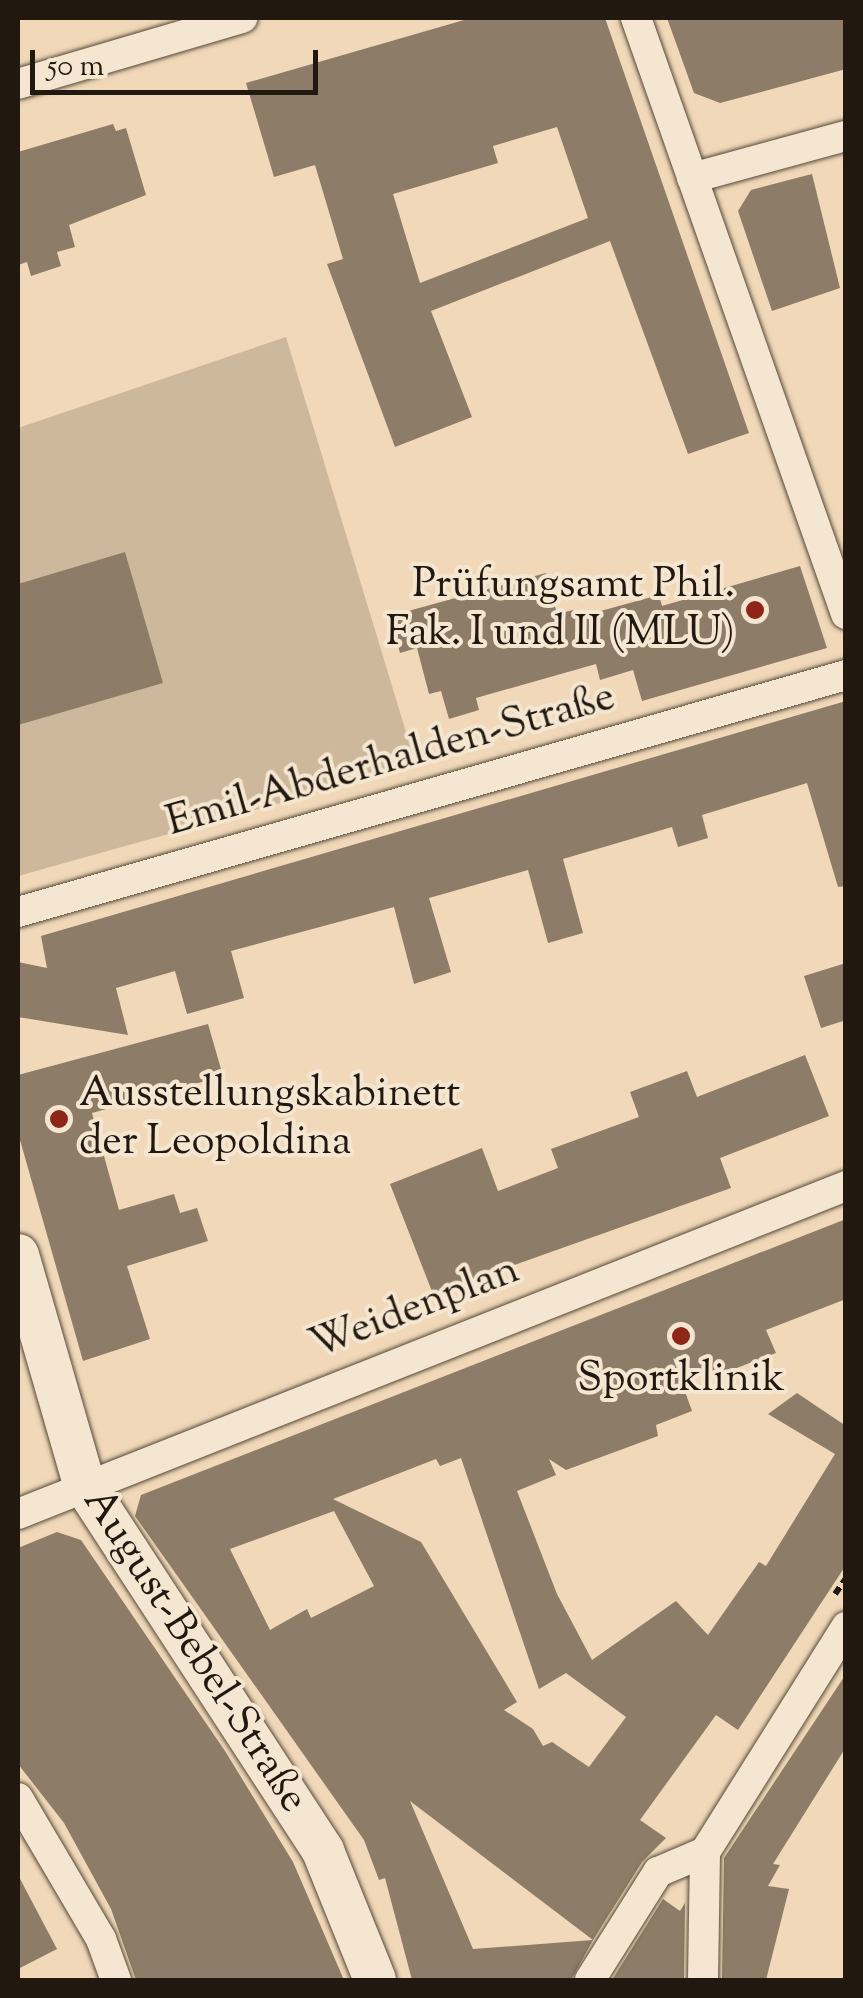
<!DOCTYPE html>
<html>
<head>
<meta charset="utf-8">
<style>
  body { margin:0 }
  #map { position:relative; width:863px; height:1998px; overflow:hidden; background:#f0d8b8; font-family:"Sorts Mill Goudy",serif }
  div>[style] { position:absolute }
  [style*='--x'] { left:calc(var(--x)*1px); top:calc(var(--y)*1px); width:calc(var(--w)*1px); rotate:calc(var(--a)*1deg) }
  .green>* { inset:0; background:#cdb89b }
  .building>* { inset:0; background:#8d7c67 }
  .path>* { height:6px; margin-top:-3px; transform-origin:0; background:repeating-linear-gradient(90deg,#21190f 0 8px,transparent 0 13px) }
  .roads { filter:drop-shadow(0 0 2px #554939) drop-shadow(0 0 2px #554939) }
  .street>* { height:30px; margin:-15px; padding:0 15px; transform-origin:15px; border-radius:15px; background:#f5e6d1 }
  .secondary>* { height:42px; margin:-21px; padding:0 21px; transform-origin:21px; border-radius:21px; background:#f5e6d1 }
  .dots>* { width:28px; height:28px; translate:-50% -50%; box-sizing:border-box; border:5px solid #f5e6d1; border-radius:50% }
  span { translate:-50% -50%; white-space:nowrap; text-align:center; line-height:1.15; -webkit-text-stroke:8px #f5e6d1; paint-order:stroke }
  .poi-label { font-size:42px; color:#21190f }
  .right { translate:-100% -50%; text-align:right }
  .left { translate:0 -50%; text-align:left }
  .street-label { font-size:42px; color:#21190f }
  .frame { position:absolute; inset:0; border:20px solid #21190f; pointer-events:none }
  .scale { position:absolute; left:30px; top:50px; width:288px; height:45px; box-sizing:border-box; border:5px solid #21190f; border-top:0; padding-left:12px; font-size:30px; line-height:35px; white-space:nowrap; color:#21190f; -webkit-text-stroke:8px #f5e6d1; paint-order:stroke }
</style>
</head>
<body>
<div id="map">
  <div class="green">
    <i style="clip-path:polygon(286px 337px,416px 765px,18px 876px,18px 428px)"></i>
  </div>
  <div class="building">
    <i style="clip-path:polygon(evenodd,471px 18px,605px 18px,749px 433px,688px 454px,610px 241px,431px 311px,472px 417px,395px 447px,327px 264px,343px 259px,315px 165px,274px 177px,246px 83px,471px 18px,557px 127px,588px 218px,420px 283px,393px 194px,498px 163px,493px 146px,557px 127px)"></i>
    <i style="clip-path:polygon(667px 18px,846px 18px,846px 69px,720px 103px,694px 93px)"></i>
    <i style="clip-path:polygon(113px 124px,116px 131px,126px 128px,146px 195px,69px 225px,75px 247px,57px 252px,61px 266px,31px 276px,27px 262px,18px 265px,18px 152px)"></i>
    <i style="clip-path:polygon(812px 174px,840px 288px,772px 311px,738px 211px,751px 190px)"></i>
    <i style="clip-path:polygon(125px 552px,163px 683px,18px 725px,18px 584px)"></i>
    <i style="clip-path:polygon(800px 566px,827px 648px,642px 701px,633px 670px,600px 680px,596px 664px,476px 698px,479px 710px,449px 719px,441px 691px,429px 694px,417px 648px,400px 653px,390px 616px,546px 573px,557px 614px,573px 610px,575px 618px,659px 595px,662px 606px)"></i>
    <i style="clip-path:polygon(846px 701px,846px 886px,838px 887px,807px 783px,702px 815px,708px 838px,678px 847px,672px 827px,563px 859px,583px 933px,548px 943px,528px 870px,429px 898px,451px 972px,414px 984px,394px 907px,231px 951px,244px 998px,187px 1014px,175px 971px,116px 988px,128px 1035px,18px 1017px,18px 962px,47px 968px,41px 936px)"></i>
    <i style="clip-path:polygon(846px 963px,846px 1020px,821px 1028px,804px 976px)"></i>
    <i style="clip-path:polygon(208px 1024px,223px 1076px,92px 1113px,119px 1210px,174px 1194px,180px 1213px,197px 1208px,208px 1241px,127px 1266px,150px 1339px,83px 1361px,18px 1133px,18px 1075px)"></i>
    <i style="clip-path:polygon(805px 1055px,829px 1116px,720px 1158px,731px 1188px,433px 1294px,390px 1184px,482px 1148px,498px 1191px,558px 1168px,551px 1149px,639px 1117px,630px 1092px,687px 1071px,697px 1097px)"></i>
    <i style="clip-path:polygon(evenodd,846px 1219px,846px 1299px,766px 1330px,776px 1353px,708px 1379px,673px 1358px,692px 1411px,656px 1425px,658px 1436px,566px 1470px,549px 1459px,556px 1475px,517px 1491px,557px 1594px,592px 1660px,676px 1601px,708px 1635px,759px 1562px,766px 1566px,835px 1454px,768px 1414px,797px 1393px,846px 1426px,846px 1565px,738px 1730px,716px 1715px,640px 1820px,666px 1838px,642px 1862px,593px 1940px,410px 1801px,473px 1949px,593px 1940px,571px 1980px,412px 1980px,385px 1878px,379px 1880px,364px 1840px,135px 1516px,141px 1495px,846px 1219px,461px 1458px,539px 1689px,566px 1673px,626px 1717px,589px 1767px,552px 1742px,543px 1746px,533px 1729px,504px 1710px,517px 1702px,421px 1542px,333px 1499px,436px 1459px,440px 1466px,461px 1458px,846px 1219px,334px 1511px,374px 1586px,311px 1618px,307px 1609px,270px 1630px,230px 1549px,334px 1511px)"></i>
    <i style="clip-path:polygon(57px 1532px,81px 1540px,225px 1751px,293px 1862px,344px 1980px,136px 1980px,111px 1909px,64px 1823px,18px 1764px,18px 1548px)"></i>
    <i style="clip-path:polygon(846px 1674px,846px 1747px,773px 1864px,780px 1865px,768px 1886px,789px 1889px,766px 1980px,722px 1980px,724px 1858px)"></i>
    <i style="clip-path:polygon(18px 1875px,57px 1949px,18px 1969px)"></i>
    <i style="clip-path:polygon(663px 1899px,680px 1911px,685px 1903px,684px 1980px,612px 1980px)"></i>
  </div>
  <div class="path">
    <i style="--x:835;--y:1594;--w:19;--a:-55"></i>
  </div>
  <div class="roads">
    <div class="street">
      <i style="--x:636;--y:18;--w:632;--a:70.59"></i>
      <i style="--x:18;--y:84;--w:234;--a:-16.4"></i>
      <i style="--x:692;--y:178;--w:160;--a:-15.3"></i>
      <i style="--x:18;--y:912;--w:861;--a:-15.97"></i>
      <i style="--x:18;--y:1514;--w:891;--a:-21.61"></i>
      <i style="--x:18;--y:1798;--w:164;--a:59.5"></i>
      <i style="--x:101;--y:1939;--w:44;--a:69.9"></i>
      <i style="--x:590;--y:1980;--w:128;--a:-57.8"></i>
      <i style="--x:658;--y:1872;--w:51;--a:-23.1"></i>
      <i style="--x:705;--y:1852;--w:266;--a:-57.9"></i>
      <i style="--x:703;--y:1980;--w:128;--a:-89.1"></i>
    </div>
    <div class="secondary">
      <i style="--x:18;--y:1255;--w:238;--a:73.9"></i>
      <i style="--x:84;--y:1484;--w:438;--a:56.9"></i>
      <i style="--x:323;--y:1851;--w:139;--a:68"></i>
    </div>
  </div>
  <div class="dots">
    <i style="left:755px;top:610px;background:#8f2418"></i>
    <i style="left:59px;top:1119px;background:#8f2418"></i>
    <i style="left:681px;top:1336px;background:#8f2418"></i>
  </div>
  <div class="poi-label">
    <span class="right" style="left:735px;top:610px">Prüfungsamt Phil.<br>Fak. I und II (MLU)</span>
    <span class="left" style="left:79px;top:1119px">Ausstellungskabinett<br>der Leopoldina</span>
    <span style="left:681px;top:1380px">Sportklinik</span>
  </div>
  <div class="street-label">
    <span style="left:391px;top:761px;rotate:-16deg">Emil-Abderhalden-Straße</span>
    <span style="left:415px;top:1309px;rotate:-21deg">Weidenplan</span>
    <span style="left:194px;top:1651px;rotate:57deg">August-Bebel-Straße</span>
  </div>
  <div class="frame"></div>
  <div class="scale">50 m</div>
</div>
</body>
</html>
